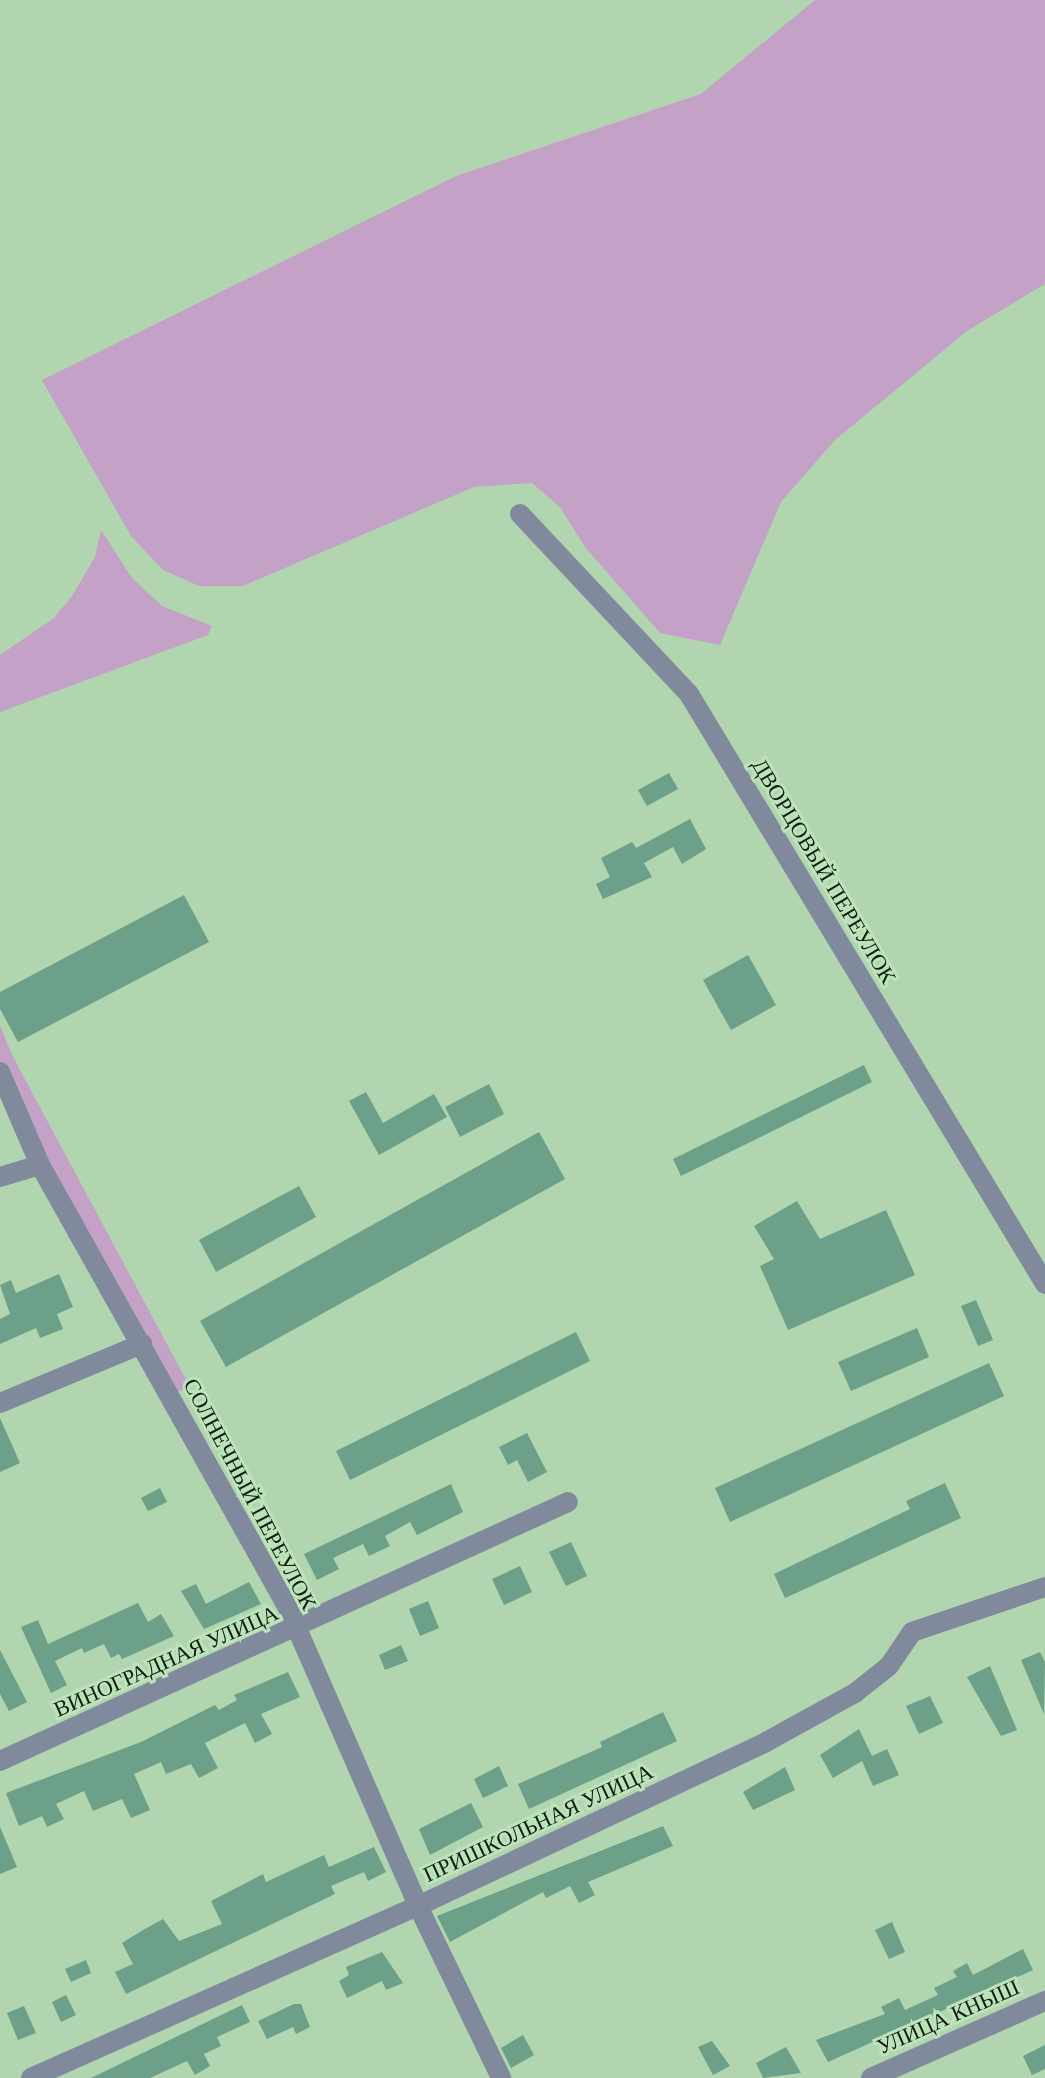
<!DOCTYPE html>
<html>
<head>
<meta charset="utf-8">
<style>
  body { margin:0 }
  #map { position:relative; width:1045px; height:2078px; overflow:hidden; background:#b0d5af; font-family:Georgia,serif }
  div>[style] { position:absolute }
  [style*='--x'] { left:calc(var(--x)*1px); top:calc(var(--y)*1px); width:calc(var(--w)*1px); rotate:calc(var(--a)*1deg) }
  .green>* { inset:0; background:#c4a2c7 }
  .building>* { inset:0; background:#6ca088 }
  .street>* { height:20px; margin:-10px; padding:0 10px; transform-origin:10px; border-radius:10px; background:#818a9d }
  span { translate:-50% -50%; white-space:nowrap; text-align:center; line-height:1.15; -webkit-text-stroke:6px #bde3bb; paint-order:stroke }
  .street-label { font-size:22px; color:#111f11 }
</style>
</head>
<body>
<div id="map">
  <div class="green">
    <i style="clip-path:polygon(815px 0,1045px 0,1045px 284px,967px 331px,835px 440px,781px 502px,720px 645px,660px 633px,585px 547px,560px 507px,532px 483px,474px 487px,243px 586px,199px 586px,163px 570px,131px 536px,42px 380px,456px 176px,701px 94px)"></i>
    <i style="clip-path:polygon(101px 530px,132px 578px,162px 606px,212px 626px,208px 635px,0 712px,0 655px,54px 618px,72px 596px,95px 557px)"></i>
    <i style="clip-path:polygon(0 1025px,12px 1055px,190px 1387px,170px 1395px,0 1072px)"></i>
  </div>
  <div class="building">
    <i style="clip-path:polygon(669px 773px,678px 789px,647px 806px,638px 790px)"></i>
    <i style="clip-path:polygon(690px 819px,706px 849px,682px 864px,673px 847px,644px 863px,652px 877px,603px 899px,596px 884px,610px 877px,601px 858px,632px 842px,636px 848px)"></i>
    <i style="clip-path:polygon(184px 895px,209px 942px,18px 1042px,0 1009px,0 992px)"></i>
    <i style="clip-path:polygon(748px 955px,776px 1005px,731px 1030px,703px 980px)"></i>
    <i style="clip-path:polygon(864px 1065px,872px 1082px,681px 1176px,673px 1159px)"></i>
    <i style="clip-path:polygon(489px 1084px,504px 1114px,460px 1137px,445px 1107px)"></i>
    <i style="clip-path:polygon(366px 1092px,383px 1123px,434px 1094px,447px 1117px,379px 1155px,349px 1101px)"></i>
    <i style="clip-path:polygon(539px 1132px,565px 1179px,226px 1367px,200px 1321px)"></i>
    <i style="clip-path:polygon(299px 1186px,316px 1217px,216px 1272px,199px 1240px)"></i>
    <i style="clip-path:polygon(797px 1201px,820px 1239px,886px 1210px,915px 1275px,788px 1330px,760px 1266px,774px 1259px,754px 1226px)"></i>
    <i style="clip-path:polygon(59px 1274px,73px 1307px,57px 1314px,63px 1329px,40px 1338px,36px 1328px,0 1344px,0 1319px,10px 1314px,0 1285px,11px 1280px,16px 1293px)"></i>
    <i style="clip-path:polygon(976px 1300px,993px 1340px,978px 1346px,961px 1306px)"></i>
    <i style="clip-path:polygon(917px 1328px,929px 1357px,851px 1391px,838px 1362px)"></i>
    <i style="clip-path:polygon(576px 1332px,590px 1361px,350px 1480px,336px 1451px)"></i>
    <i style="clip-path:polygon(989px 1363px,1004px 1396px,730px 1522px,715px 1488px)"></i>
    <i style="clip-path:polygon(0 1418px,20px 1463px,0 1472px)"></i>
    <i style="clip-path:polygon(527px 1433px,547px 1472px,528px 1482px,517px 1460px,508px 1465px,499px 1447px)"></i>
    <i style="clip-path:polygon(945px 1483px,961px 1518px,785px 1598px,774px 1574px,910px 1509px,906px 1501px)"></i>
    <i style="clip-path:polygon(451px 1484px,463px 1512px,417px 1535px,410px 1522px,385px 1536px,390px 1546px,369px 1556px,363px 1544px,333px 1558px,339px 1569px,317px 1580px,304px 1554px)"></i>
    <i style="clip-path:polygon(160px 1488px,167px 1502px,148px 1511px,141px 1498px)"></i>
    <i style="clip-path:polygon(571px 1542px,587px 1576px,566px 1586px,549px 1552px)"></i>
    <i style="clip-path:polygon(520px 1566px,532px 1592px,504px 1605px,492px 1579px)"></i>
    <i style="clip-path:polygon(249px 1582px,261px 1604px,204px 1629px,181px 1591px,196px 1584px,206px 1604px)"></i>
    <i style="clip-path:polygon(428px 1601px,439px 1628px,420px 1636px,409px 1609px)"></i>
    <i style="clip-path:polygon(138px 1603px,148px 1622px,161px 1614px,174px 1636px,122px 1659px,119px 1654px,111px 1658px,104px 1644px,84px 1653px,82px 1648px,55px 1661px,67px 1685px,51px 1693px,21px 1627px,38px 1620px,48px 1644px)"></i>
    <i style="clip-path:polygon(401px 1645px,408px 1661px,385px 1670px,379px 1655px)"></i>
    <i style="clip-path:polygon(0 1650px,27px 1702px,9px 1711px,0 1694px)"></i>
    <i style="clip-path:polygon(1040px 1652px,1045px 1662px,1044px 1714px,1021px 1660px)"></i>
    <i style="clip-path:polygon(990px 1666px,1017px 1730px,1001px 1736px,967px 1677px)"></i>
    <i style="clip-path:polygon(288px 1672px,300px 1697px,261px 1714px,272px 1734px,255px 1743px,245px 1723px,205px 1743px,218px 1768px,199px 1778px,191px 1764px,166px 1774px,161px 1762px,134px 1774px,150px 1810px,131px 1818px,122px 1799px,93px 1811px,84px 1791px,56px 1804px,64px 1819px,47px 1827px,42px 1816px,19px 1826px,6px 1793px,141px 1742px,215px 1705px,219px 1710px,237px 1700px,234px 1695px)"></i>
    <i style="clip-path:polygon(930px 1696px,943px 1723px,919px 1734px,906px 1706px)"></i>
    <i style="clip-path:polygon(663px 1712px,677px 1741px,529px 1809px,518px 1784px,602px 1747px,600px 1742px)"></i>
    <i style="clip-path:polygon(859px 1729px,872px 1756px,887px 1749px,899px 1775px,873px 1786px,862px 1761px,833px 1778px,820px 1755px)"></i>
    <i style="clip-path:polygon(499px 1766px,508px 1786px,483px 1798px,474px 1779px)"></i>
    <i style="clip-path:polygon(785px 1767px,795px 1790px,753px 1810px,743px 1792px)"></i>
    <i style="clip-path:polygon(471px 1803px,483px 1827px,430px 1855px,419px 1829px)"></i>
    <i style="clip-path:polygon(663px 1826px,673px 1846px,588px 1882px,595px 1895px,579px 1903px,570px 1886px,546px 1898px,543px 1892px,450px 1942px,437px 1916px)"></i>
    <i style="clip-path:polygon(0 1827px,17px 1867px,0 1874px)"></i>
    <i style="clip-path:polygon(374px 1847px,386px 1872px,368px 1881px,364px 1872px,331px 1886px,335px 1894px,126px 1994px,115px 1972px,133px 1964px,122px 1943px,143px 1930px,163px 1919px,179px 1941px,222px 1924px,211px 1901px,263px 1874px,266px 1882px,324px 1855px,329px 1867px)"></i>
    <i style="clip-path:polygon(892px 1922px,905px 1952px,889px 1959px,875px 1930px)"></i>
    <i style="clip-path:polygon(1023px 1949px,1033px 1970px,828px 2062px,816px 2040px,885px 2014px,881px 2007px,899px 1998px,905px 2010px,938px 1995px,934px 1988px,957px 1977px,953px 1971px,967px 1963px,973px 1975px)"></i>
    <i style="clip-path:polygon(382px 1952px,403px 1983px,386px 1990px,382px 1981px,347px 1998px,339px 1981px,349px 1975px,346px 1967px)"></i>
    <i style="clip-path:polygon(86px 1960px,91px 1973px,71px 1982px,65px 1969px)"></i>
    <i style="clip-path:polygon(66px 1995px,76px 2015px,61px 2022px,52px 2002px)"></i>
    <i style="clip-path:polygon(294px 2004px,301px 2004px,310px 2027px,296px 2034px,293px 2027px,267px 2039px,258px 2021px)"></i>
    <i style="clip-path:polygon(242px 2005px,250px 2022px,217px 2037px,221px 2046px,204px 2054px,210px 2066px,195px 2075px,187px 2061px,150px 2078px,91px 2078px)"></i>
    <i style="clip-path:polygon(24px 2006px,36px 2033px,18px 2040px,7px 2013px)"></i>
    <i style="clip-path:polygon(523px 2035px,534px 2055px,511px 2068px,501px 2048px)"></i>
    <i style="clip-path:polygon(712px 2041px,730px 2066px,713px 2075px,698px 2047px)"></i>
    <i style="clip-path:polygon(1045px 2045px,1045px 2069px,1032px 2075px,1023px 2056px)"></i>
    <i style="clip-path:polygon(786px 2047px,801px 2073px,763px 2078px,756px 2063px)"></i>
  </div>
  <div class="street">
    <i style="--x:520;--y:514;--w:247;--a:46.8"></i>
    <i style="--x:689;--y:694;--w:689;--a:58.89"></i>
    <i style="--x:0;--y:1072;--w:101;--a:66.7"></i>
    <i style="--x:40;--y:1165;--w:508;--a:60.76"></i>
    <i style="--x:288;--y:1608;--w:325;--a:66.4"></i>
    <i style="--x:418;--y:1906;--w:191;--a:64.2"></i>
    <i style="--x:0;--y:1177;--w:42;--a:-16.7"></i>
    <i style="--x:0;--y:1403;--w:154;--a:-22.6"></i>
    <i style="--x:0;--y:1761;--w:624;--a:-24.51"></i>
    <i style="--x:31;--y:2078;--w:424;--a:-24"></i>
    <i style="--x:418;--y:1906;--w:385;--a:-25.2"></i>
    <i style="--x:766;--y:1742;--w:102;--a:-28.8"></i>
    <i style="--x:855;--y:1693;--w:43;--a:-38.5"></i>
    <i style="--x:889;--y:1666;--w:41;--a:-55.9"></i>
    <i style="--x:912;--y:1632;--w:140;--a:-18.7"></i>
    <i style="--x:871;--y:2078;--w:190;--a:-23.9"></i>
  </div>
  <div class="street-label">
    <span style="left:824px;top:871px;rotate:59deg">ДВОРЦОВЫЙ ПЕРЕУЛОК</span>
    <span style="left:250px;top:1494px;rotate:62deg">СОЛНЕЧНЫЙ ПЕРЕУЛОК</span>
    <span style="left:166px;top:1661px;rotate:-24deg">ВИНОГРАДНАЯ УЛИЦА</span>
    <span style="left:538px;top:1823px;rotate:-25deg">ПРИШКОЛЬНАЯ УЛИЦА</span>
    <span style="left:948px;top:2017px;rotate:-24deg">УЛИЦА КНЫШ</span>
  </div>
</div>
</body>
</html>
